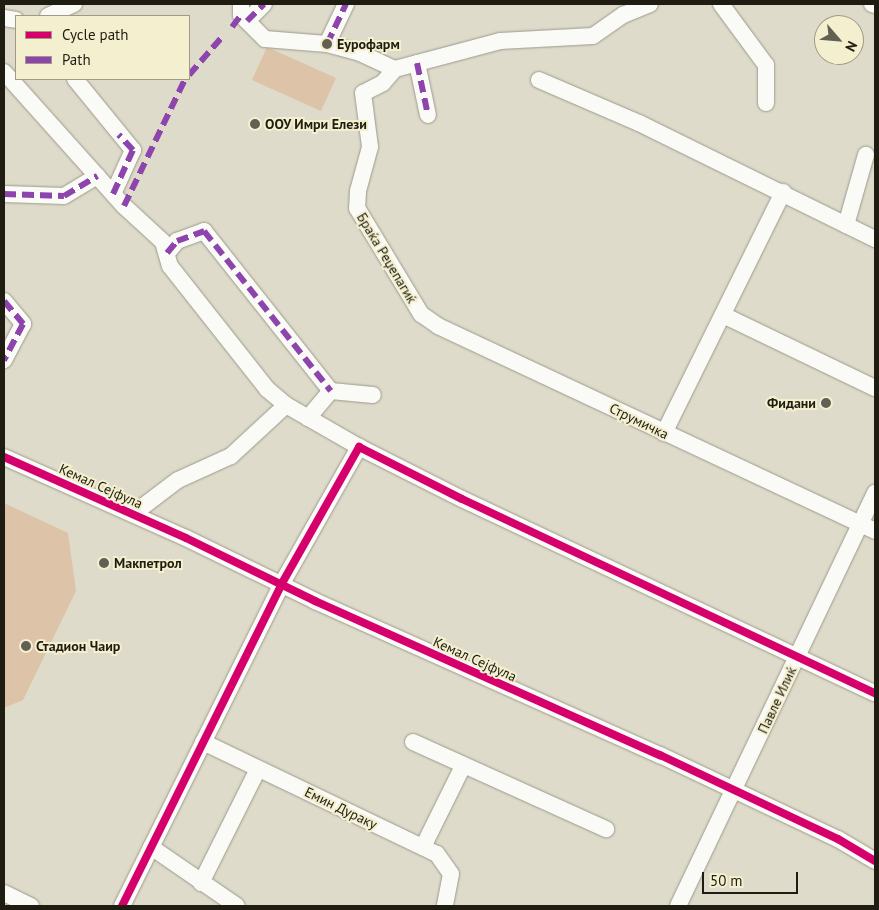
<!DOCTYPE html>
<html>
<head>
<meta charset="utf-8">
<style>
  body { margin:0 }
  #map { position:relative; width:879px; height:910px; overflow:hidden; background:#dfdbca; font-family:"PT Sans",sans-serif }
  div>[style] { position:absolute }
  [style*='--x'] { left:calc(var(--x)*1px); top:calc(var(--y)*1px); width:calc(var(--w)*1px); rotate:calc(var(--a)*1deg) }
  .green>* { inset:0; background:#ddc3a7 }
  .roads { filter:drop-shadow(0 0 1px #9c9a8d) drop-shadow(0 0 1px #9c9a8d) }
  .minor>* { height:16px; margin:-8px; padding:0 8px; transform-origin:8px; border-radius:8px; background:#fafaf7 }
  .quiet>* { height:6px; margin-top:-3px; transform-origin:0; background:repeating-linear-gradient(90deg,#8e44ad 0 12px,transparent 0 18px) }
  .cycleway>* { height:8px; margin:-4px; padding:0 4px; transform-origin:4px; border-radius:4px; background:#d6006c }
  .dots>* { width:14px; height:14px; translate:-50% -50%; box-sizing:border-box; border:2px solid #f4efcf; border-radius:50% }
  span { translate:-50% -50%; white-space:nowrap; text-align:center; line-height:1.15; -webkit-text-stroke:4px #f4efcf; paint-order:stroke }
  .poi-label { font-size:14px; color:#1f1d12; font-weight:700 }
  .left { translate:0 -50%; text-align:left }
  .right { translate:-100% -50%; text-align:right }
  .street-label { font-size:14px; color:#1f1d12 }
  .frame { position:absolute; inset:0; border:5px solid #1f1d12; pointer-events:none }
  .legend { position:absolute; left:15px; top:15px; width:175px; height:65px; box-sizing:border-box; background:#f4efcf; border:1px solid #9f9b83; margin:0; padding:6px 9px; list-style:none; font-size:15px; color:#1f1d12 }
  .legend li { display:flex; align-items:center; gap:10px; height:25px }
  .legend b { width:25px; border:1px solid #9f9b83 }
  .north { position:absolute; left:814px; top:15px; width:50px; height:50px; box-sizing:border-box; background:#f4efcf; border:1px solid #9f9b83; border-radius:50%; rotate:117deg; font-size:14px; font-weight:700; line-height:20px; text-align:center; color:#1f1d12 }
  .north::after { content:''; display:block; margin:auto; width:18px; height:22px; background:#626052; clip-path:polygon(50% 0,100% 100%,50% 72%,0 100%) }
  .scale { position:absolute; left:702px; top:872px; width:96px; height:22px; box-sizing:border-box; border:2px solid #1f1d12; border-top:0; padding-left:6px; font-size:15px; line-height:18px; white-space:nowrap; color:#1f1d12; -webkit-text-stroke:4px #f4efcf; paint-order:stroke }
</style>
</head>
<body>
<div id="map">
  <div class="green">
    <i style="clip-path:polygon(267px 47px,336px 78px,321px 111px,252px 80px)"></i>
    <i style="clip-path:polygon(4px 503px,68px 533px,76px 591px,23px 700px,4px 708px)"></i>
  </div>
  <div class="roads">
    <div class="minor">
      <i style="--x:241;--y:4;--w:11;--a:90"></i>
      <i style="--x:241;--y:15;--w:34;--a:45"></i>
      <i style="--x:265;--y:39;--w:62;--a:4.6"></i>
      <i style="--x:327;--y:44;--w:34;--a:15"></i>
      <i style="--x:360;--y:53;--w:38;--a:25"></i>
      <i style="--x:721;--y:4;--w:76;--a:53.6"></i>
      <i style="--x:766;--y:65;--w:38;--a:90"></i>
      <i style="--x:872;--y:4;--w:3;--a:18"></i>
      <i style="--x:48;--y:16;--w:29;--a:-25"></i>
      <i style="--x:4;--y:18;--w:12;--a:9"></i>
      <i style="--x:247;--y:21;--w:24;--a:-45"></i>
      <i style="--x:327;--y:44;--w:44;--a:-64.6"></i>
      <i style="--x:417;--y:63;--w:53;--a:78.1"></i>
      <i style="--x:395;--y:69;--w:18;--a:131"></i>
      <i style="--x:383;--y:83;--w:22;--a:153"></i>
      <i style="--x:363;--y:93;--w:54;--a:82.6"></i>
      <i style="--x:370;--y:147;--w:46;--a:105.3"></i>
      <i style="--x:358;--y:191;--w:17;--a:93"></i>
      <i style="--x:357;--y:208;--w:124;--a:58.9"></i>
      <i style="--x:421;--y:314;--w:21;--a:35"></i>
      <i style="--x:438;--y:326;--w:483;--a:25.1"></i>
      <i style="--x:395;--y:69;--w:109;--a:-14.9"></i>
      <i style="--x:500;--y:41;--w:93;--a:-3.1"></i>
      <i style="--x:593;--y:36;--w:37;--a:-35"></i>
      <i style="--x:623;--y:15;--w:29;--a:-22"></i>
      <i style="--x:4;--y:72;--w:180;--a:48.2"></i>
      <i style="--x:124;--y:206;--w:53;--a:42.7"></i>
      <i style="--x:163;--y:242;--w:25;--a:74"></i>
      <i style="--x:170;--y:266;--w:157;--a:51.7"></i>
      <i style="--x:267;--y:389;--w:25;--a:40"></i>
      <i style="--x:286;--y:405;--w:84;--a:29.9"></i>
      <i style="--x:75;--y:79;--w:92;--a:50.8"></i>
      <i style="--x:133;--y:150;--w:48;--a:114.4"></i>
      <i style="--x:539;--y:80;--w:109;--a:23.3"></i>
      <i style="--x:639;--y:123;--w:263;--a:26.2"></i>
      <i style="--x:4;--y:194;--w:60;--a:1.9"></i>
      <i style="--x:64;--y:196;--w:39;--a:-31"></i>
      <i style="--x:846;--y:225;--w:73;--a:-74.1"></i>
      <i style="--x:167;--y:253;--w:16;--a:-50"></i>
      <i style="--x:177;--y:241;--w:29;--a:-20"></i>
      <i style="--x:204;--y:231;--w:204;--a:51.6"></i>
      <i style="--x:4;--y:301;--w:30;--a:50"></i>
      <i style="--x:23;--y:324;--w:41;--a:117.8"></i>
      <i style="--x:723;--y:315;--w:169;--a:25.7"></i>
      <i style="--x:308;--y:418;--w:35;--a:-50"></i>
      <i style="--x:331;--y:391;--w:42;--a:5.4"></i>
      <i style="--x:664;--y:433;--w:269;--a:-63.7"></i>
      <i style="--x:4;--y:457;--w:199;--a:24"></i>
      <i style="--x:186;--y:538;--w:144;--a:26"></i>
      <i style="--x:315;--y:601;--w:378;--a:24.1"></i>
      <i style="--x:660;--y:755;--w:197;--a:25.3"></i>
      <i style="--x:838;--y:839;--w:43;--a:30.7"></i>
      <i style="--x:133;--y:514;--w:56;--a:-37.1"></i>
      <i style="--x:178;--y:480;--w:58;--a:-24.4"></i>
      <i style="--x:231;--y:456;--w:75;--a:-42.8"></i>
      <i style="--x:203;--y:742;--w:259;--a:25.6"></i>
      <i style="--x:437;--y:854;--w:24;--a:55"></i>
      <i style="--x:451;--y:874;--w:33;--a:101"></i>
      <i style="--x:413;--y:742;--w:212;--a:24.3"></i>
      <i style="--x:151;--y:847;--w:104;--a:34.5"></i>
      <i style="--x:423;--y:847;--w:90;--a:-63.7"></i>
      <i style="--x:201;--y:883;--w:127;--a:-63.4"></i>
      <i style="--x:4;--y:893;--w:30;--a:26"></i>
      <i style="--x:122;--y:906;--w:358;--a:-63.6"></i>
      <i style="--x:281;--y:585;--w:159;--a:-60.5"></i>
      <i style="--x:359;--y:447;--w:115;--a:26.8"></i>
      <i style="--x:462;--y:499;--w:456;--a:25.2"></i>
      <i style="--x:678;--y:906;--w:458;--a:-64.5"></i>
    </div>
  </div>
  <div class="quiet">
    <i style="--x:247;--y:21;--w:24;--a:-45"></i>
    <i style="--x:232;--y:27;--w:15;--a:-53"></i>
    <i style="--x:327;--y:44;--w:44;--a:-64.6"></i>
    <i style="--x:417;--y:63;--w:53;--a:78.1"></i>
    <i style="--x:189;--y:75;--w:50;--a:-49"></i>
    <i style="--x:4;--y:194;--w:60;--a:1.9"></i>
    <i style="--x:64;--y:196;--w:39;--a:-31"></i>
    <i style="--x:113;--y:194;--w:48;--a:-65.6"></i>
    <i style="--x:133;--y:150;--w:21;--a:-133"></i>
    <i style="--x:124;--y:206;--w:141;--a:-64.3"></i>
    <i style="--x:167;--y:253;--w:16;--a:-50"></i>
    <i style="--x:177;--y:241;--w:29;--a:-20"></i>
    <i style="--x:204;--y:231;--w:204;--a:51.6"></i>
    <i style="--x:4;--y:301;--w:30;--a:50"></i>
    <i style="--x:23;--y:324;--w:41;--a:117.8"></i>
  </div>
  <div class="cycleway">
    <i style="--x:4;--y:457;--w:199;--a:24"></i>
    <i style="--x:186;--y:538;--w:144;--a:26"></i>
    <i style="--x:315;--y:601;--w:378;--a:24.1"></i>
    <i style="--x:660;--y:755;--w:197;--a:25.3"></i>
    <i style="--x:838;--y:839;--w:43;--a:30.7"></i>
    <i style="--x:122;--y:906;--w:358;--a:-63.6"></i>
    <i style="--x:281;--y:585;--w:159;--a:-60.5"></i>
    <i style="--x:359;--y:447;--w:115;--a:26.8"></i>
    <i style="--x:462;--y:499;--w:456;--a:25.2"></i>
  </div>
  <div class="dots">
    <i style="left:327px;top:44px;background:#626052"></i>
    <i style="left:255px;top:124px;background:#626052"></i>
    <i style="left:826px;top:403px;background:#626052"></i>
    <i style="left:104px;top:563px;background:#626052"></i>
    <i style="left:26px;top:646px;background:#626052"></i>
  </div>
  <div class="poi-label">
    <span class="left" style="left:337px;top:44px">Еурофарм</span>
    <span class="left" style="left:265px;top:124px">ООУ Имри Елези</span>
    <span class="right" style="left:816px;top:403px">Фидани</span>
    <span class="left" style="left:114px;top:563px">Макпетрол</span>
    <span class="left" style="left:36px;top:646px">Стадион Чаир</span>
  </div>
  <div class="street-label">
    <span style="left:387px;top:258px;rotate:59deg">Браќа Реџепагиќ</span>
    <span style="left:639px;top:421px;rotate:26deg">Струмичка</span>
    <span style="left:101px;top:486px;rotate:24deg">Кемал Сејфула</span>
    <span style="left:475px;top:659px;rotate:24deg">Кемал Сејфула</span>
    <span style="left:777px;top:700px;rotate:-65deg">Павле Илиќ</span>
    <span style="left:341px;top:808px;rotate:26deg">Емин Дураку</span>
  </div>
  <div class="frame"></div>
  <ul class="legend">
  <li><b style="height:6px;background:#d6006c"></b>Cycle path</li>
  <li><b style="height:6px;background:#8e44ad"></b>Path</li>
  </ul>
  <div class="north">N</div>
  <div class="scale">50 m</div>
</div>
</body>
</html>
